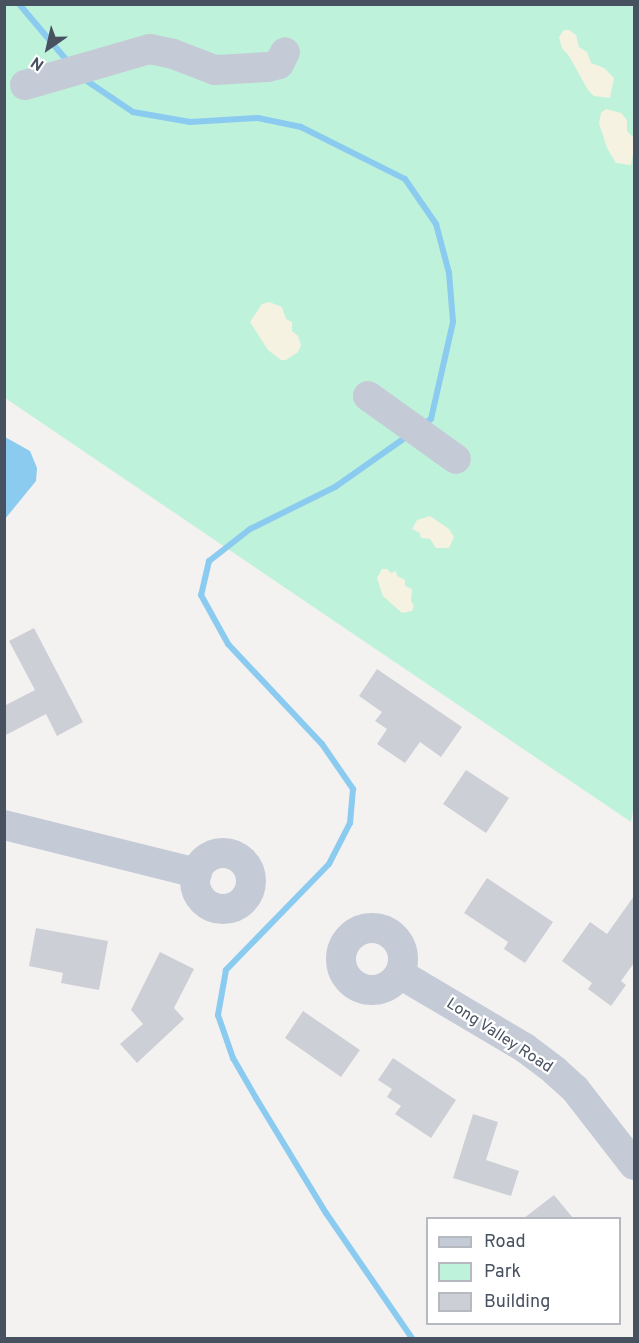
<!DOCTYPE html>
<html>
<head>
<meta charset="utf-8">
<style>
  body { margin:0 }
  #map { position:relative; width:639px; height:1343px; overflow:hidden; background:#f4f2f1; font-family:Overpass,sans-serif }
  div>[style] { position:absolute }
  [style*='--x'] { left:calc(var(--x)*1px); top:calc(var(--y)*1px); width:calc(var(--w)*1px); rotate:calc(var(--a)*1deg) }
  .green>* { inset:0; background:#bff2db }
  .sand>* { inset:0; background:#f5f2e2 }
  .water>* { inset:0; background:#8bcbf0 }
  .stream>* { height:6px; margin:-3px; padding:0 3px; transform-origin:3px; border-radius:3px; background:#8bcbf0 }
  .building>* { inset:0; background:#cdcfd7 }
  .minor>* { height:30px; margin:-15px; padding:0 15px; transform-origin:15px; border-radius:15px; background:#c5cbd6 }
  .minor>.ring { margin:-15px; padding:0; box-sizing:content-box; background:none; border:30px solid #c5cbd6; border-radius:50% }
  span { translate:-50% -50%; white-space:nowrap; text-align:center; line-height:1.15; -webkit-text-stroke:4.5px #fff; paint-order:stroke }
  .street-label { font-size:16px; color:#485160 }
  .frame { position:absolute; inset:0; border:6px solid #485160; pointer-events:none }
  .legend { position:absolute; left:426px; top:1217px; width:195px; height:108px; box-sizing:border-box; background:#fff; border:2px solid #b6b9bf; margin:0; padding:8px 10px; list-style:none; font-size:18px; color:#485160 }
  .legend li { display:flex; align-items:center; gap:12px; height:30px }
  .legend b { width:30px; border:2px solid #b6b9bf }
  .north { position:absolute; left:18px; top:18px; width:60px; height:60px; -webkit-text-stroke:4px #fff; paint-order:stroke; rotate:214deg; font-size:16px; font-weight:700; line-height:24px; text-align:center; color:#485160 }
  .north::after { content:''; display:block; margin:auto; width:21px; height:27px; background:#485160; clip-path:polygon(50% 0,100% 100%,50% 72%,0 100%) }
</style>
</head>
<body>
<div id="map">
  <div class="green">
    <i style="clip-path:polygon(4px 5px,632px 5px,634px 11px,634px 806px,631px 822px,5px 398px)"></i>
  </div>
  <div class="sand">
    <i style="clip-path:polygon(564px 30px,569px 30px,576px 35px,579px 47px,587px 52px,591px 63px,604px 68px,614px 78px,610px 98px,594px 96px,588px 90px,569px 56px,562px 48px,559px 37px)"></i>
    <i style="clip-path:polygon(606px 109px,621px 113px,627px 120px,627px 131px,633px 137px,634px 149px,631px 165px,616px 163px,607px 148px,599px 123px,601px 113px)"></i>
    <i style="clip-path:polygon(269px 302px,282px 307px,286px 319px,292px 322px,292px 331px,298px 336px,301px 345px,298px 352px,286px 360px,281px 360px,268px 350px,250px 322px,262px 304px)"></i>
    <i style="clip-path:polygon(430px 516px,449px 529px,454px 537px,449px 548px,436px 548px,430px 539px,421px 538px,420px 533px,412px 529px,417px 520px)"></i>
    <i style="clip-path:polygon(382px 569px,387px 569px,391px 573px,396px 571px,397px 576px,405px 580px,405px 586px,412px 589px,411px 601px,414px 606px,412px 611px,402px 613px,383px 596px,377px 578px)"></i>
  </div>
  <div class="water">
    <i style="clip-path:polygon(5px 437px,30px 451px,37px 468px,36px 481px,5px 519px)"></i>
  </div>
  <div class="stream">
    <i style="--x:19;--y:4;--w:77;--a:49.7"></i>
    <i style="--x:84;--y:79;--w:59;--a:34"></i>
    <i style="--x:133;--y:112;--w:58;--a:10"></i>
    <i style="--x:190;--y:122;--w:68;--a:-3.4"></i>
    <i style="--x:258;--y:118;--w:44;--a:11.8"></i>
    <i style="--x:301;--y:127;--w:116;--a:26.6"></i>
    <i style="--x:405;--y:179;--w:55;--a:55.4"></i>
    <i style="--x:436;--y:224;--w:51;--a:75.1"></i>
    <i style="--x:449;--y:273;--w:49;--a:85.3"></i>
    <i style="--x:453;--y:322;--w:99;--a:102.8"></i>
    <i style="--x:431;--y:419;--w:11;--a:146"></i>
    <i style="--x:409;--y:435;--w:90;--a:144.9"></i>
    <i style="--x:335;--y:487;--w:95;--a:153.7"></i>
    <i style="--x:250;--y:529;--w:52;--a:142"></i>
    <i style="--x:209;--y:561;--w:35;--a:103"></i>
    <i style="--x:201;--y:595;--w:56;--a:61.1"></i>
    <i style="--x:228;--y:644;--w:137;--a:46.8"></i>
    <i style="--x:322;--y:744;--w:55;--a:55.4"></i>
    <i style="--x:353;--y:789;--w:34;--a:95"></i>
    <i style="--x:350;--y:823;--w:46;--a:117.1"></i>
    <i style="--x:329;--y:864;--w:148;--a:134.2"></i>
    <i style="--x:226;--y:970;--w:46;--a:100.1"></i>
    <i style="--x:218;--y:1015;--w:46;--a:70.8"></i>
    <i style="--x:233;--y:1058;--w:46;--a:60.1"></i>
    <i style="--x:256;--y:1098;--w:135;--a:58.7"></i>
    <i style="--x:326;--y:1213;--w:152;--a:55.5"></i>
  </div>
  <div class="building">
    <i style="clip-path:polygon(34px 628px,83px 722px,57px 736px,46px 714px,4px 736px,4px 706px,35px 690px,9px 641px)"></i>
    <i style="clip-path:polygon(377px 669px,462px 727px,441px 757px,420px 742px,405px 763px,377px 744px,387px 729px,375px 721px,382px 712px,359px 696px)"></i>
    <i style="clip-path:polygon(466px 770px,509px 798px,486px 833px,443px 804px)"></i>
    <i style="clip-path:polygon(487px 878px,553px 922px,525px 963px,504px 949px,508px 942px,464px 913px)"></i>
    <i style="clip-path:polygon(634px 896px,634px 963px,621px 981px,626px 985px,611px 1006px,588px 989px,592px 983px,562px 961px,590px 922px,607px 934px)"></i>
    <i style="clip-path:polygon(36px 928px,108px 941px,99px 990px,61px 983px,63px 973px,29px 966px)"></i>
    <i style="clip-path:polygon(160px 952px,194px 969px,174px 1008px,184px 1019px,137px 1063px,120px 1044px,143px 1024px,131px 1010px)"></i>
    <i style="clip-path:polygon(303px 1011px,360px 1050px,341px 1077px,285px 1038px)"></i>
    <i style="clip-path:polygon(393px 1058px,456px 1100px,431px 1138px,395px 1114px,401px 1106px,387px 1097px,392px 1089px,378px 1080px)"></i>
    <i style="clip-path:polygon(473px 1114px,498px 1122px,486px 1160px,519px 1171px,511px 1196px,453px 1178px)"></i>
    <i style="clip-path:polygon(554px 1195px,573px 1218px,524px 1218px)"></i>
  </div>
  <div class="minor">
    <i style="--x:25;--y:85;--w:130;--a:-16.1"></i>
    <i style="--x:150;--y:49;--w:24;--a:12"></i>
    <i style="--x:173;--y:54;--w:45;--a:20.9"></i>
    <i style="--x:215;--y:70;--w:53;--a:-3.2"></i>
    <i style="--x:268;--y:67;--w:11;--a:-15"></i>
    <i style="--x:279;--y:64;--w:13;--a:-63"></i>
    <i style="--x:368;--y:396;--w:108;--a:35.6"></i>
    <i style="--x:4;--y:825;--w:199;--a:14"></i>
    <i class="ring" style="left:195px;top:853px;width:26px;height:26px"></i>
    <i class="ring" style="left:341px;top:928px;width:32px;height:32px"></i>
    <i style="--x:400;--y:974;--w:145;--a:30.6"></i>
    <i style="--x:525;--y:1048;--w:38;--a:37"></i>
    <i style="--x:555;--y:1071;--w:27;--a:42"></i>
    <i style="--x:575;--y:1089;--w:96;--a:52.2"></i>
  </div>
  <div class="street-label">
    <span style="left:499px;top:1036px;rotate:33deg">Long Valley Road</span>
  </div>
  <div class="frame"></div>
  <ul class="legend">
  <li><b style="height:8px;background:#c5cbd6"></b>Road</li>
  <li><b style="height:16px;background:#bff2db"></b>Park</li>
  <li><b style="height:16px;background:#cdcfd7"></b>Building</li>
  </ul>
  <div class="north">N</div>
</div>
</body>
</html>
